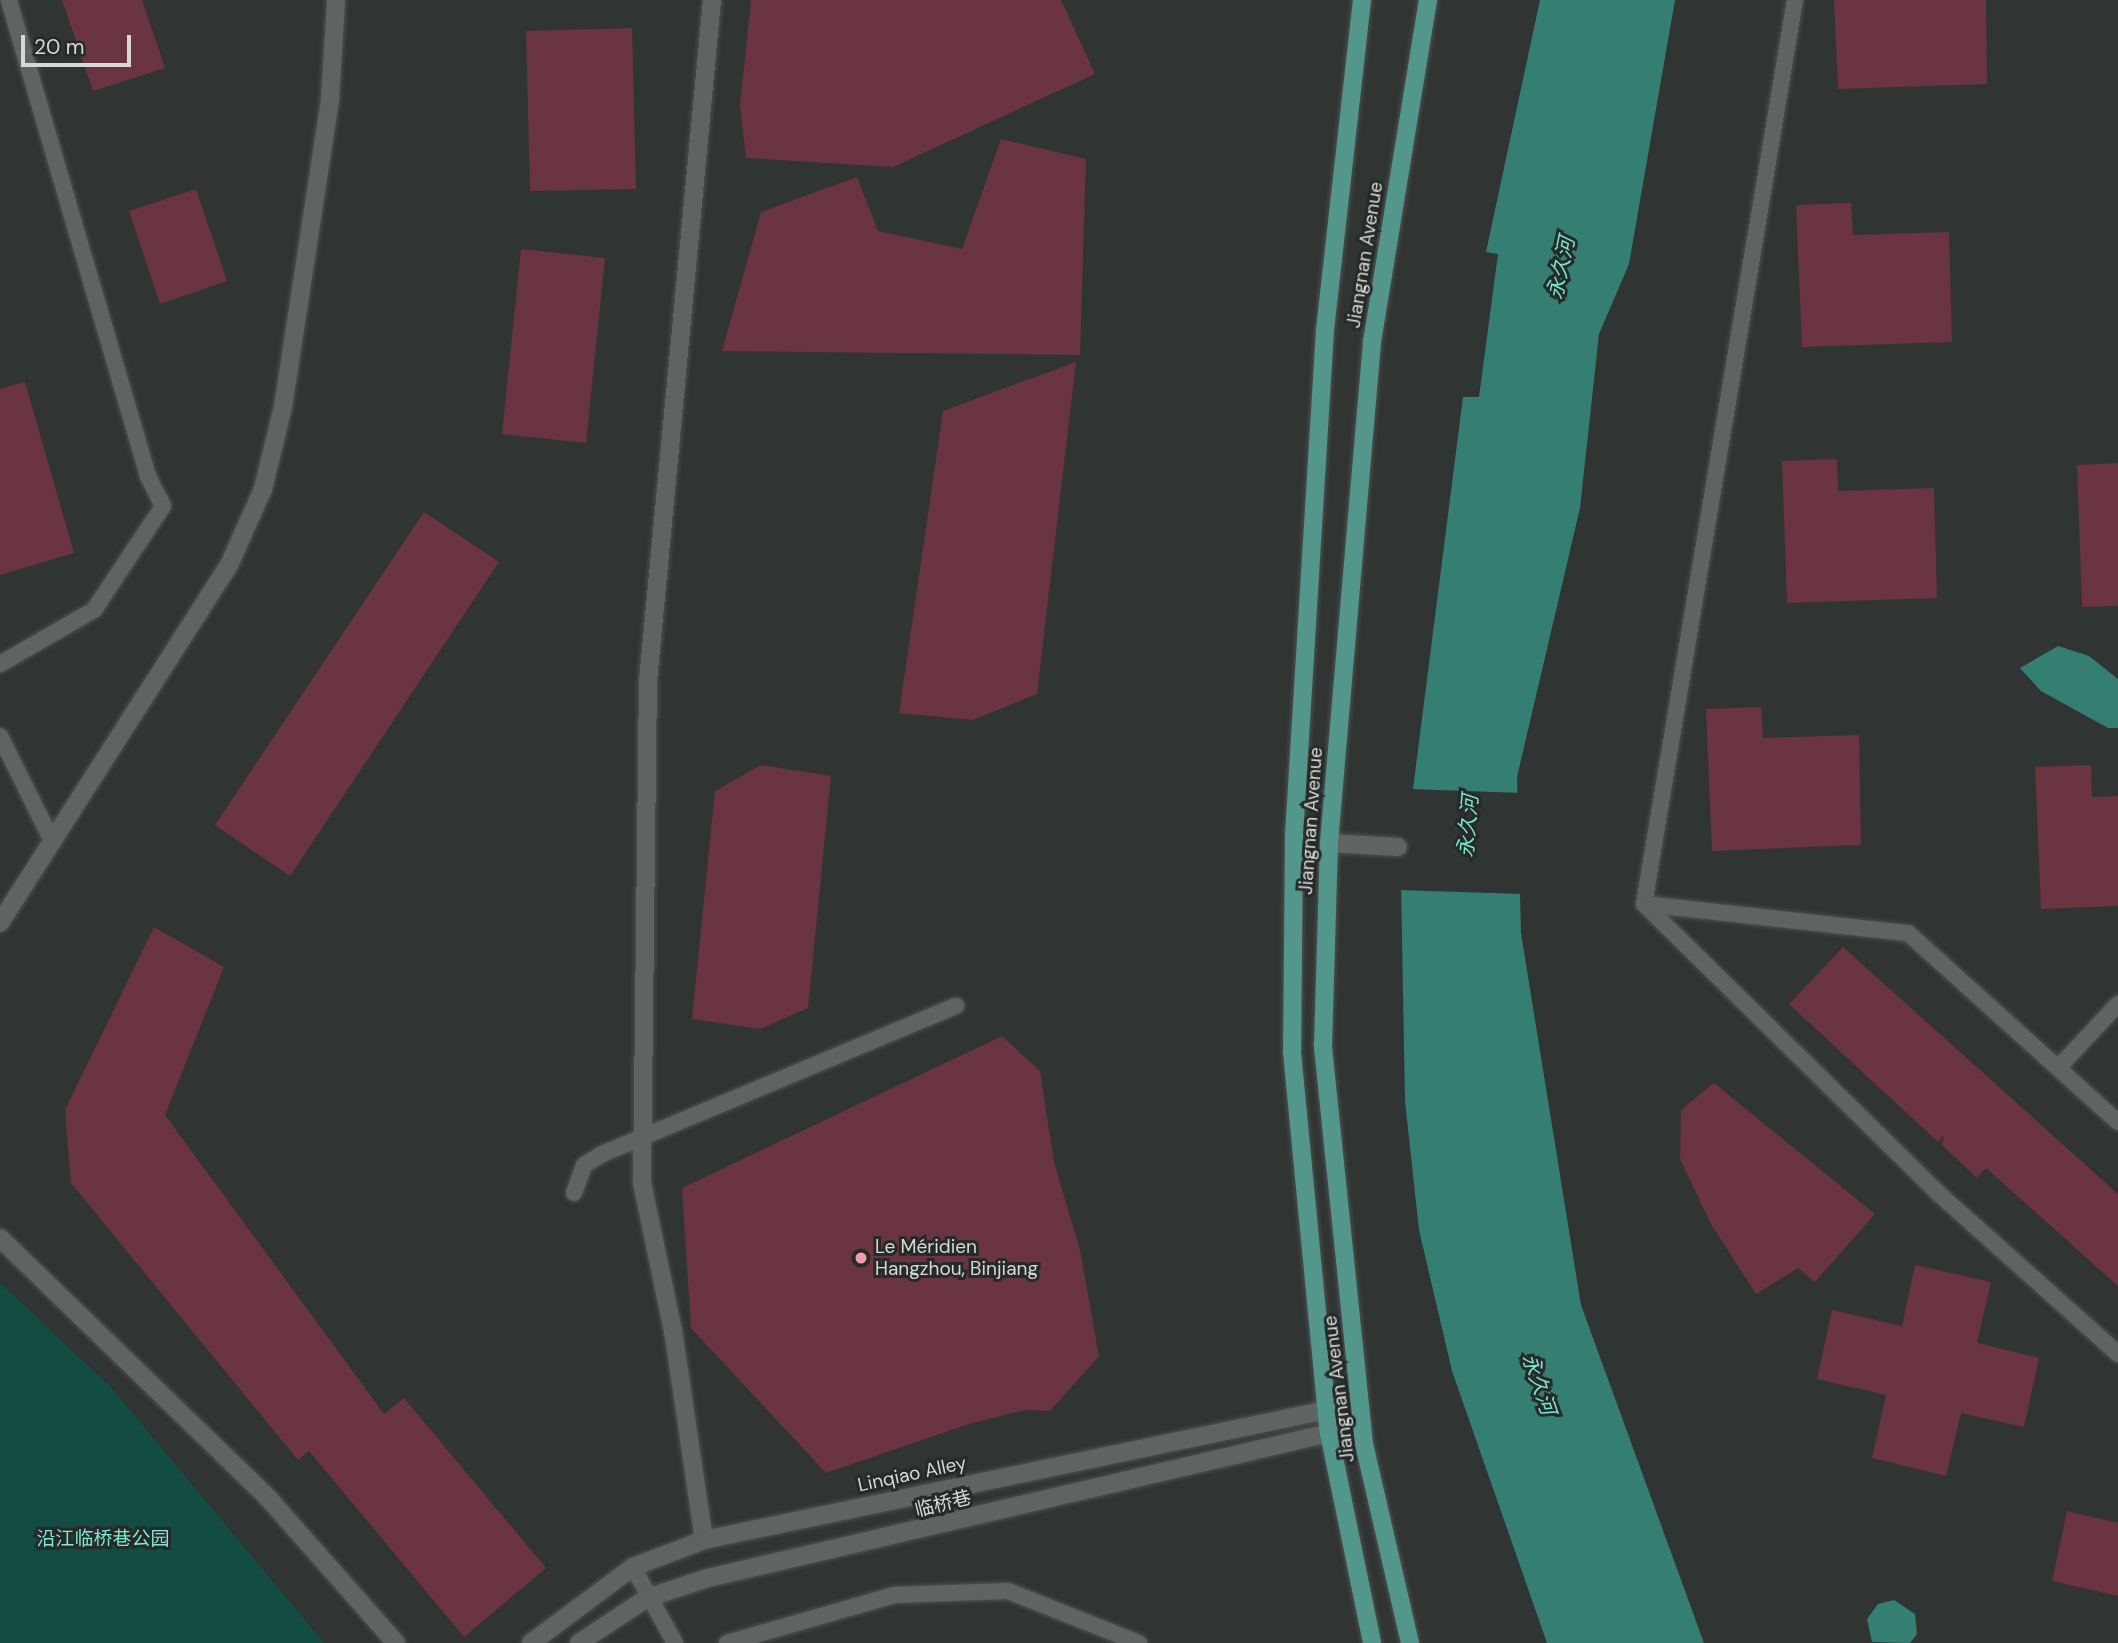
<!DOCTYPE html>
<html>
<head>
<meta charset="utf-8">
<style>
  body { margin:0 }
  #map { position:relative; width:2118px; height:1643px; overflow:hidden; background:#303433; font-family:"DM Sans","Noto Sans SC",sans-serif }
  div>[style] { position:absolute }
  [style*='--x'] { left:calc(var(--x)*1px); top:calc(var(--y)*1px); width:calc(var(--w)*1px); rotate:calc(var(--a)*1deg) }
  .green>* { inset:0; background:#124c42 }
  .water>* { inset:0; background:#357f72 }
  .pier>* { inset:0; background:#303433 }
  .building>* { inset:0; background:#6a3441 }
  .roads { filter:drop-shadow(0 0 2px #4d5150) drop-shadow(0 0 2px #4d5150) }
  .service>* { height:16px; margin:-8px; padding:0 8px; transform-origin:8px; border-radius:8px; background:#5f6362 }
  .minor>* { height:18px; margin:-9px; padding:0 9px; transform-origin:9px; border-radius:9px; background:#5f6362 }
  .primary>* { height:18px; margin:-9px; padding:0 9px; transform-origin:9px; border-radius:9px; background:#52978a }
  .dots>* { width:19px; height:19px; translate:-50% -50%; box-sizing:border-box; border:4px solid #262a29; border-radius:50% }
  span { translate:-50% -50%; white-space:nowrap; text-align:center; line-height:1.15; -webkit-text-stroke:6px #262a29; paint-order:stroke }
  .street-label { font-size:19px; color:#d7d9d9 }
  .poi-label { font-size:19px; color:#d7d9d9 }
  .left { translate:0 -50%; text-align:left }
  .park-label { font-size:19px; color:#7be9d3 }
  .water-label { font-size:21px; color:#76e5cf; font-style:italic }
  .scale { position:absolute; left:21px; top:35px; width:110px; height:32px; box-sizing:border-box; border:4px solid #d7d9d9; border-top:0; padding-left:9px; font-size:21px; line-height:24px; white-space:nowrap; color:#d7d9d9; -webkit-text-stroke:5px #262a29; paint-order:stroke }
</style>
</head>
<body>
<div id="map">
  <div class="green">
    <i style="clip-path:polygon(0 1283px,110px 1386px,324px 1643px,0 1643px)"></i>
  </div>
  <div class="water">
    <i style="clip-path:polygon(1540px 0,1675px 0,1629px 264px,1599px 334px,1580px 508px,1517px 777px,1521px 933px,1581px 1305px,1704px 1643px,1547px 1643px,1452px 1371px,1419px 1230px,1405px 1101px,1401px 883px,1463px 397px,1479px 397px,1498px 254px,1486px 252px)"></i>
    <i style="clip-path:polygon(2058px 646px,2089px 656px,2118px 679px,2118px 728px,2108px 728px,2041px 691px,2020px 668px)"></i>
    <i style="clip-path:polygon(1894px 1600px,1915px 1614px,1917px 1634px,1910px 1643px,1872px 1642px,1867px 1619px,1878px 1604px)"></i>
  </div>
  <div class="pier">
    <i style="clip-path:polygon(1410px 789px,1521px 793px,1523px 894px,1398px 890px)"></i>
  </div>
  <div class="building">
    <i style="clip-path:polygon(62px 0,142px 0,165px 68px,93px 91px)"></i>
    <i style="clip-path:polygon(751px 0,1061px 0,1095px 74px,893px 167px,746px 158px,740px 106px)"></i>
    <i style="clip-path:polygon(1834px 0,1986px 0,1987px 84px,1838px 89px)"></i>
    <i style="clip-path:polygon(632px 28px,636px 189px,530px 191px,526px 31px)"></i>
    <i style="clip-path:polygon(1001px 139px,1086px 159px,1080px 355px,722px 351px,761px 212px,857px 177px,878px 231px,962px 249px)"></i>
    <i style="clip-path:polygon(196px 189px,227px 281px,160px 304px,129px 211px)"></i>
    <i style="clip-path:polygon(1851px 203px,1853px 235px,1949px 232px,1952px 342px,1802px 347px,1796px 205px)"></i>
    <i style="clip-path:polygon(521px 249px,605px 258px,586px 443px,502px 434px)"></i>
    <i style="clip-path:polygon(1076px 362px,1037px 694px,973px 720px,899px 713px,943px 411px)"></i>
    <i style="clip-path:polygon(25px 382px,74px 553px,0 575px,0 389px)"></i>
    <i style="clip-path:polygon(1837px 459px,1838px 491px,1934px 488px,1937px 598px,1787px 603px,1782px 461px)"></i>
    <i style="clip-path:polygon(2118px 463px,2118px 606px,2082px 607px,2077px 465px)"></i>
    <i style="clip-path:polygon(424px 512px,499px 562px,290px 876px,215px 825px)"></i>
    <i style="clip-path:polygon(1761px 707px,1763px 738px,1859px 735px,1861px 845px,1712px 851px,1706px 709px)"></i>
    <i style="clip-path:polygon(761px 765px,831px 776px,808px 1008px,760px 1029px,692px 1019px,715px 791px)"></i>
    <i style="clip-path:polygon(2091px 765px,2092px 797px,2118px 796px,2118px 906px,2041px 909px,2035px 767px)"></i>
    <i style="clip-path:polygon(154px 927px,224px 967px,165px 1115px,384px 1414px,404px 1398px,546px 1568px,464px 1637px,309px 1451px,298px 1460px,71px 1183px,65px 1110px)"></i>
    <i style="clip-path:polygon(1843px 947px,2118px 1194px,2118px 1286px,1986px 1168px,1977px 1178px,1942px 1145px,1944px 1135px,1938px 1142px,1789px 1004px)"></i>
    <i style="clip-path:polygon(1002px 1036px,1040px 1071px,1054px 1162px,1080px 1250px,1099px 1356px,1050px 1411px,1025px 1410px,972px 1423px,826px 1473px,691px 1328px,682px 1188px)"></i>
    <i style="clip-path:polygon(1714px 1083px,1875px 1214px,1815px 1282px,1798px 1268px,1756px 1294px,1711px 1224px,1680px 1159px,1681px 1110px)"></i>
    <i style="clip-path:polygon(1915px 1265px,1991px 1282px,1977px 1343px,2039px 1358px,2024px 1427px,1961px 1413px,1946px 1476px,1872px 1458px,1886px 1395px,1817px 1379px,1832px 1310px,1902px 1326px)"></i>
    <i style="clip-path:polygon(2067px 1511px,2118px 1523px,2118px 1596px,2052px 1581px)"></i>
  </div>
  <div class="roads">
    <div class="service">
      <i style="--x:0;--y:664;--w:108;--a:-29.9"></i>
      <i style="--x:94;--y:610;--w:125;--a:-56.4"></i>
      <i style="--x:163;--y:506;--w:34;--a:-117"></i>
      <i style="--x:148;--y:476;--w:496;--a:-106.3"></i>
      <i style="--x:0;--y:736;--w:119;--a:63.6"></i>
      <i style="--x:1644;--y:904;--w:917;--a:-80.52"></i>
      <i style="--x:1644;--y:904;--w:411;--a:44.5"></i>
      <i style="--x:1937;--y:1192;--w:243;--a:41.8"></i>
      <i style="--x:1644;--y:904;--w:266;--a:6.3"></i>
      <i style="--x:1908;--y:933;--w:283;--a:42"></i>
      <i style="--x:2058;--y:1068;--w:88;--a:-46.8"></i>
      <i style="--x:574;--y:1193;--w:30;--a:-70"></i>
      <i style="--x:584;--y:1165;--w:21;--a:-31"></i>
      <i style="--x:602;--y:1154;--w:384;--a:-22.7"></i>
      <i style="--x:633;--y:1567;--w:87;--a:61.1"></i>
      <i style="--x:727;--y:1643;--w:174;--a:-16"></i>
      <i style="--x:894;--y:1595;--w:114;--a:-2"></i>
      <i style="--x:1008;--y:1591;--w:141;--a:21.7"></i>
    </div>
    <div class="minor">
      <i style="--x:1329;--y:843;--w:69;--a:3.3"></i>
      <i style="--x:0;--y:923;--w:425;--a:-57.4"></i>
      <i style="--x:229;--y:565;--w:83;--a:-65.9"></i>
      <i style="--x:263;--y:489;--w:84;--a:-76.3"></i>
      <i style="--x:283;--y:407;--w:312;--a:-81.3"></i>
      <i style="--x:330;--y:99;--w:99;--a:-86.5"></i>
      <i style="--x:0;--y:1238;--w:375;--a:44.1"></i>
      <i style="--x:269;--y:1499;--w:192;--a:48.6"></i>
      <i style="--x:704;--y:1540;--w:211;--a:-98.4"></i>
      <i style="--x:673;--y:1331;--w:151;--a:-101.8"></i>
      <i style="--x:642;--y:1183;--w:502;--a:-89.32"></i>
      <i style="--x:648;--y:681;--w:684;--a:-84.63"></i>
      <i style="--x:531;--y:1643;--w:127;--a:-36.7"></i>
      <i style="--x:633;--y:1567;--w:76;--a:-20.8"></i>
      <i style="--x:704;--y:1540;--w:636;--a:-11.79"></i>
      <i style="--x:579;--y:1643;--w:82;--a:-33.5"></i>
      <i style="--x:647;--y:1598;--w:64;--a:-18.2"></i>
      <i style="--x:708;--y:1578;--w:638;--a:-13.14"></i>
    </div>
    <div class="primary">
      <i style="--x:1362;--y:0;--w:332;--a:96.4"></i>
      <i style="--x:1325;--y:330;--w:506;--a:93.51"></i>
      <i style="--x:1294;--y:835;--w:217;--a:90.5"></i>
      <i style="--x:1292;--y:1052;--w:383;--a:84.5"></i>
      <i style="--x:1329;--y:1433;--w:214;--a:78.4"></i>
      <i style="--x:1410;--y:1643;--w:204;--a:-103"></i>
      <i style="--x:1364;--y:1444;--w:401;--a:-95.9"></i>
      <i style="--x:1323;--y:1045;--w:202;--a:-88.3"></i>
      <i style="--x:1329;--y:843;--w:503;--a:-85.09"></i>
      <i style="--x:1372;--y:342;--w:347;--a:-80.7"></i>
    </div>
  </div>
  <div class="dots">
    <i style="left:861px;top:1258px;background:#f39aac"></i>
  </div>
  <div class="street-label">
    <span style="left:1365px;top:255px;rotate:-81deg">Jiangnan Avenue</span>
    <span style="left:1311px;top:821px;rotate:-86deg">Jiangnan Avenue</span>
    <span style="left:1339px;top:1389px;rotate:-97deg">Jiangnan Avenue</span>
    <span style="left:912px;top:1474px;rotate:-12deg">Linqiao Alley</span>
    <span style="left:943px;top:1504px;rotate:-14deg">临桥巷</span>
  </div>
  <div class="poi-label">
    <span class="left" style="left:875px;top:1258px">Le Méridien<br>Hangzhou, Binjiang</span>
  </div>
  <div class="park-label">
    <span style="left:103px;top:1539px">沿江临桥巷公园</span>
  </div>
  <div class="water-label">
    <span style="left:1561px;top:268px;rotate:-78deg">永久河</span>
    <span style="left:1468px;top:826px;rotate:-85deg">永久河</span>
    <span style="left:1539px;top:1384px;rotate:71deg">永久河</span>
  </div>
  <div class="scale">20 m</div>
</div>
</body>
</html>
